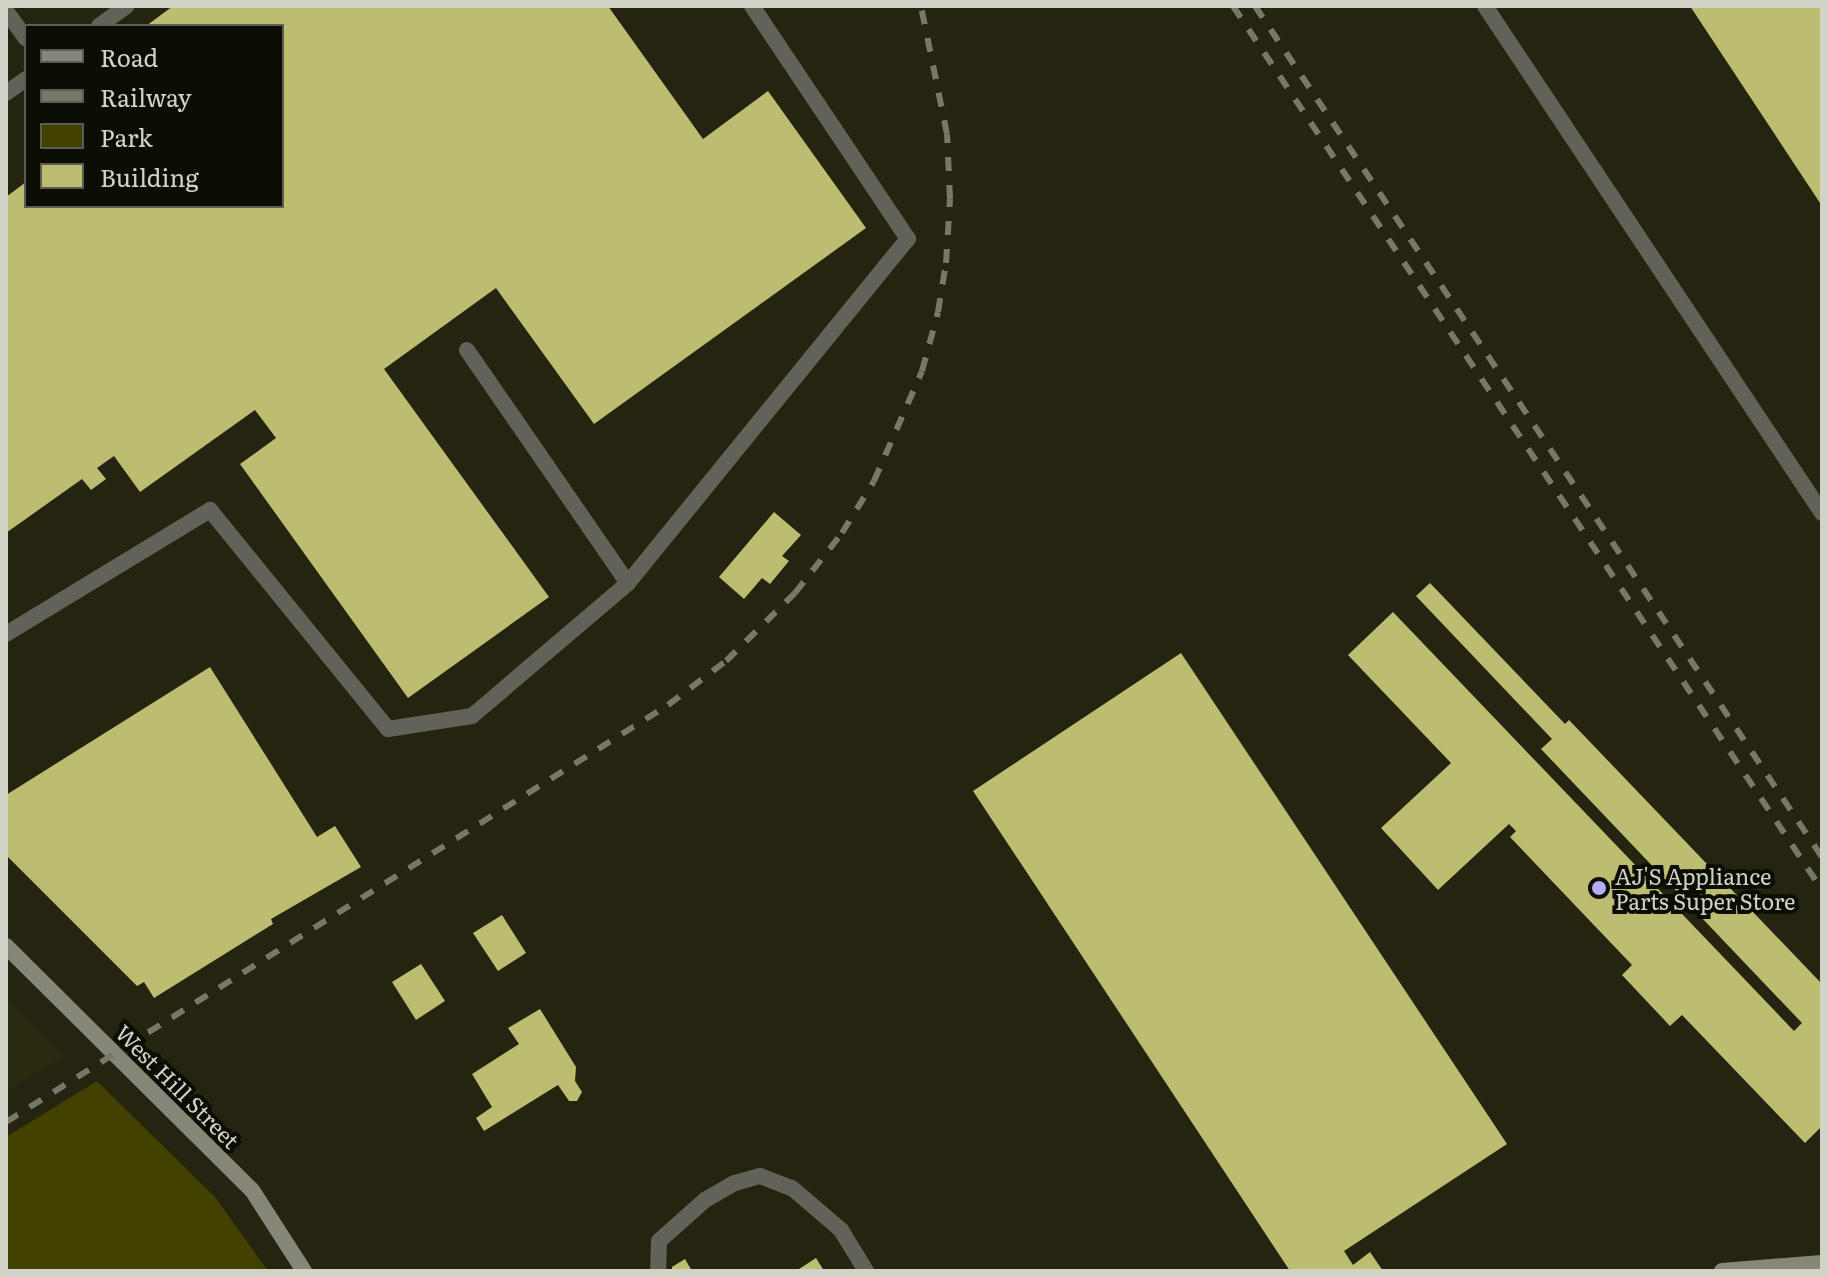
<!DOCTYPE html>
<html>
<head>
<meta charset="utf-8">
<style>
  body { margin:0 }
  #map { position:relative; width:1828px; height:1277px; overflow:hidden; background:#242411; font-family:Literata,serif }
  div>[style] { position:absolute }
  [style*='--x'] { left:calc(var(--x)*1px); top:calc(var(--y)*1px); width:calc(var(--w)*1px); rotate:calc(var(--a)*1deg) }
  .built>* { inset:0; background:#2a2a0f }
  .green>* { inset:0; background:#424100 }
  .building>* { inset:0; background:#bcbd71 }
  .lane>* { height:16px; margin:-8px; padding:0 8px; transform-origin:8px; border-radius:8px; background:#626259 }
  .street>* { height:16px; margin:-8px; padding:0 8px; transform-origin:8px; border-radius:8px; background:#626259 }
  .secondary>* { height:16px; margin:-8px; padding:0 8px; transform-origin:8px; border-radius:8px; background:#868778 }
  .rail>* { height:6px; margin-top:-3px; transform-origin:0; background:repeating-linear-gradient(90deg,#777868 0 14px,transparent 0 28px) }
  .dots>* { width:22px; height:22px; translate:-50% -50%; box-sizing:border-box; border:4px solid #0c0d05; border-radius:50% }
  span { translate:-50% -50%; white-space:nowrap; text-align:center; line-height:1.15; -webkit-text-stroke:8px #0c0d05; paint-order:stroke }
  .poi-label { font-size:22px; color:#d2d3c7 }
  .left { translate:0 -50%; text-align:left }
  .street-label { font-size:22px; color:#d2d3c7 }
  .frame { position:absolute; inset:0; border:8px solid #d2d3c7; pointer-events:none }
  .legend { position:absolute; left:24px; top:24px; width:260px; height:184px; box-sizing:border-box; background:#0c0d05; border:2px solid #5b5c53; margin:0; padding:10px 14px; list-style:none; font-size:24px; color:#d2d3c7 }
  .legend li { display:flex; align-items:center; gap:16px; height:40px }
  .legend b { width:40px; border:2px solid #5b5c53 }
</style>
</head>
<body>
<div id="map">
  <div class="built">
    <i style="clip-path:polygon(6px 997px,65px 1056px,6px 1091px)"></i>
  </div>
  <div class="green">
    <i style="clip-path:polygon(97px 1081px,215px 1197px,268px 1271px,6px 1271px,6px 1137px)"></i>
  </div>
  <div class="building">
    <i style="clip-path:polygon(173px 6px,608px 6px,703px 139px,768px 91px,866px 228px,594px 424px,496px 288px,384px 369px,549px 597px,408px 698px,240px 464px,276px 438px,255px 410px,140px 492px,114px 456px,97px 468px,106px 479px,91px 490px,82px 479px,6px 533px,6px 197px,26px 182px,26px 206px,282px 206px,282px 26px,146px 26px)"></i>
    <i style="clip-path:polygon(1690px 6px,1822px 6px,1822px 206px)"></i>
    <i style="clip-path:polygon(774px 512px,801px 535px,782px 556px,789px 561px,770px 584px,762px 578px,744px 599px,719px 577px)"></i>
    <i style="clip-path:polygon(1430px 583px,1565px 724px,1569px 720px,1822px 984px,1822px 1126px,1805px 1143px,1682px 1015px,1670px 1026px,1622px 975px,1632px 965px,1510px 837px,1516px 831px,1509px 824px,1438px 890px,1381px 828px,1451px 763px,1348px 655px,1393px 612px,1794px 1031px,1802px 1023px,1541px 749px,1552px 739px,1416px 596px)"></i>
    <i style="clip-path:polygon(1181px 653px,1507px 1144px,1344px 1251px,1353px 1265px,1370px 1252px,1383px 1271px,1290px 1271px,973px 791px)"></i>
    <i style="clip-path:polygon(210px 667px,317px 837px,335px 826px,361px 867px,271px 919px,273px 924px,154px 998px,144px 982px,137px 986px,6px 855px,6px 795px)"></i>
    <i style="clip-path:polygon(502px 915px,526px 953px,498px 971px,473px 933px)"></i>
    <i style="clip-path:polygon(421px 964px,445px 1001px,416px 1020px,392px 982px)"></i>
    <i style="clip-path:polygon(540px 1009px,576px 1067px,575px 1081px,582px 1092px,577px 1101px,569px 1101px,558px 1085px,484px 1131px,476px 1118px,492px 1107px,472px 1074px,519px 1044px,508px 1028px)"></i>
    <i style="clip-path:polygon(816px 1258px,824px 1271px,796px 1271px)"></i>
    <i style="clip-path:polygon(685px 1259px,692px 1271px,672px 1271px,672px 1267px)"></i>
  </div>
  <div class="lane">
    <i style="--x:1485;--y:6;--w:609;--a:56.39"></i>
    <i style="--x:6;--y:11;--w:34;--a:54"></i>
    <i style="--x:467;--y:350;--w:283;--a:55.4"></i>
    <i style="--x:6;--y:634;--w:239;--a:-31.3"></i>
    <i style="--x:210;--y:510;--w:282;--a:50.9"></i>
    <i style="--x:388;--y:729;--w:85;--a:-8.8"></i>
    <i style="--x:472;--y:716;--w:205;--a:-40.4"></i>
    <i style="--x:628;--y:583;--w:444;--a:-50.9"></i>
    <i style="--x:908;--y:239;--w:280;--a:-123.8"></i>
    <i style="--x:658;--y:1271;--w:30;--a:-88"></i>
    <i style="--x:659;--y:1241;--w:62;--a:-41.7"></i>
    <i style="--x:705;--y:1200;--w:34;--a:-30"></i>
    <i style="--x:735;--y:1183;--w:26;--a:-16"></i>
    <i style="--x:760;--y:1176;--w:34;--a:21"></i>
    <i style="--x:792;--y:1188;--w:65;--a:40.6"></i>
    <i style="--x:841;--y:1230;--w:48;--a:58.6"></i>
  </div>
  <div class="street">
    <i style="--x:99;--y:26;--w:34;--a:-36"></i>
    <i style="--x:6;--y:93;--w:24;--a:-35"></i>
  </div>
  <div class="secondary">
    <i style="--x:6;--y:946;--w:346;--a:44.8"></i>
    <i style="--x:252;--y:1190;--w:96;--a:57.3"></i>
    <i style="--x:1722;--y:1271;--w:100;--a:-4.6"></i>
  </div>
  <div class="rail">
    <i style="--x:1233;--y:6;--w:1062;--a:56.32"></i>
    <i style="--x:1255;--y:6;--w:1023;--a:56.33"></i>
    <i style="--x:6;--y:1122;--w:782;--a:-32.21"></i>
    <i style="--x:668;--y:705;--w:73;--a:-37.2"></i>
    <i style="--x:726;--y:661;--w:97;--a:-44.6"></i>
    <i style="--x:795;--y:593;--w:76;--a:-51.9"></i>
    <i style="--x:842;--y:533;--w:61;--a:-58.4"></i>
    <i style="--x:874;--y:481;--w:120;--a:-66.4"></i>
    <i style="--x:922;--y:371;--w:61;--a:-74.8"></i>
    <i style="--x:938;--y:312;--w:50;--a:-80.7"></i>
    <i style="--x:946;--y:263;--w:64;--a:-86.4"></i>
    <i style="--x:950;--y:199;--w:65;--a:-92.6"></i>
    <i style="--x:947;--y:134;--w:131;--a:-101.5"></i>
  </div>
  <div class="dots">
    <i style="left:1599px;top:888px;background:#b5acf9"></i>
  </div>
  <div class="poi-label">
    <span class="left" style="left:1615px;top:888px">AJ'S Appliance<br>Parts Super Store</span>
  </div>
  <div class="street-label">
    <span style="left:178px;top:1086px;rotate:45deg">West Hill Street</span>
  </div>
  <div class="frame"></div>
  <ul class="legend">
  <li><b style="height:10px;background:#868778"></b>Road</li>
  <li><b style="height:10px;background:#777868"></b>Railway</li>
  <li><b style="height:22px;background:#424100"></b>Park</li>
  <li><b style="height:22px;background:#bcbd71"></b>Building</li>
  </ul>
</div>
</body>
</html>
